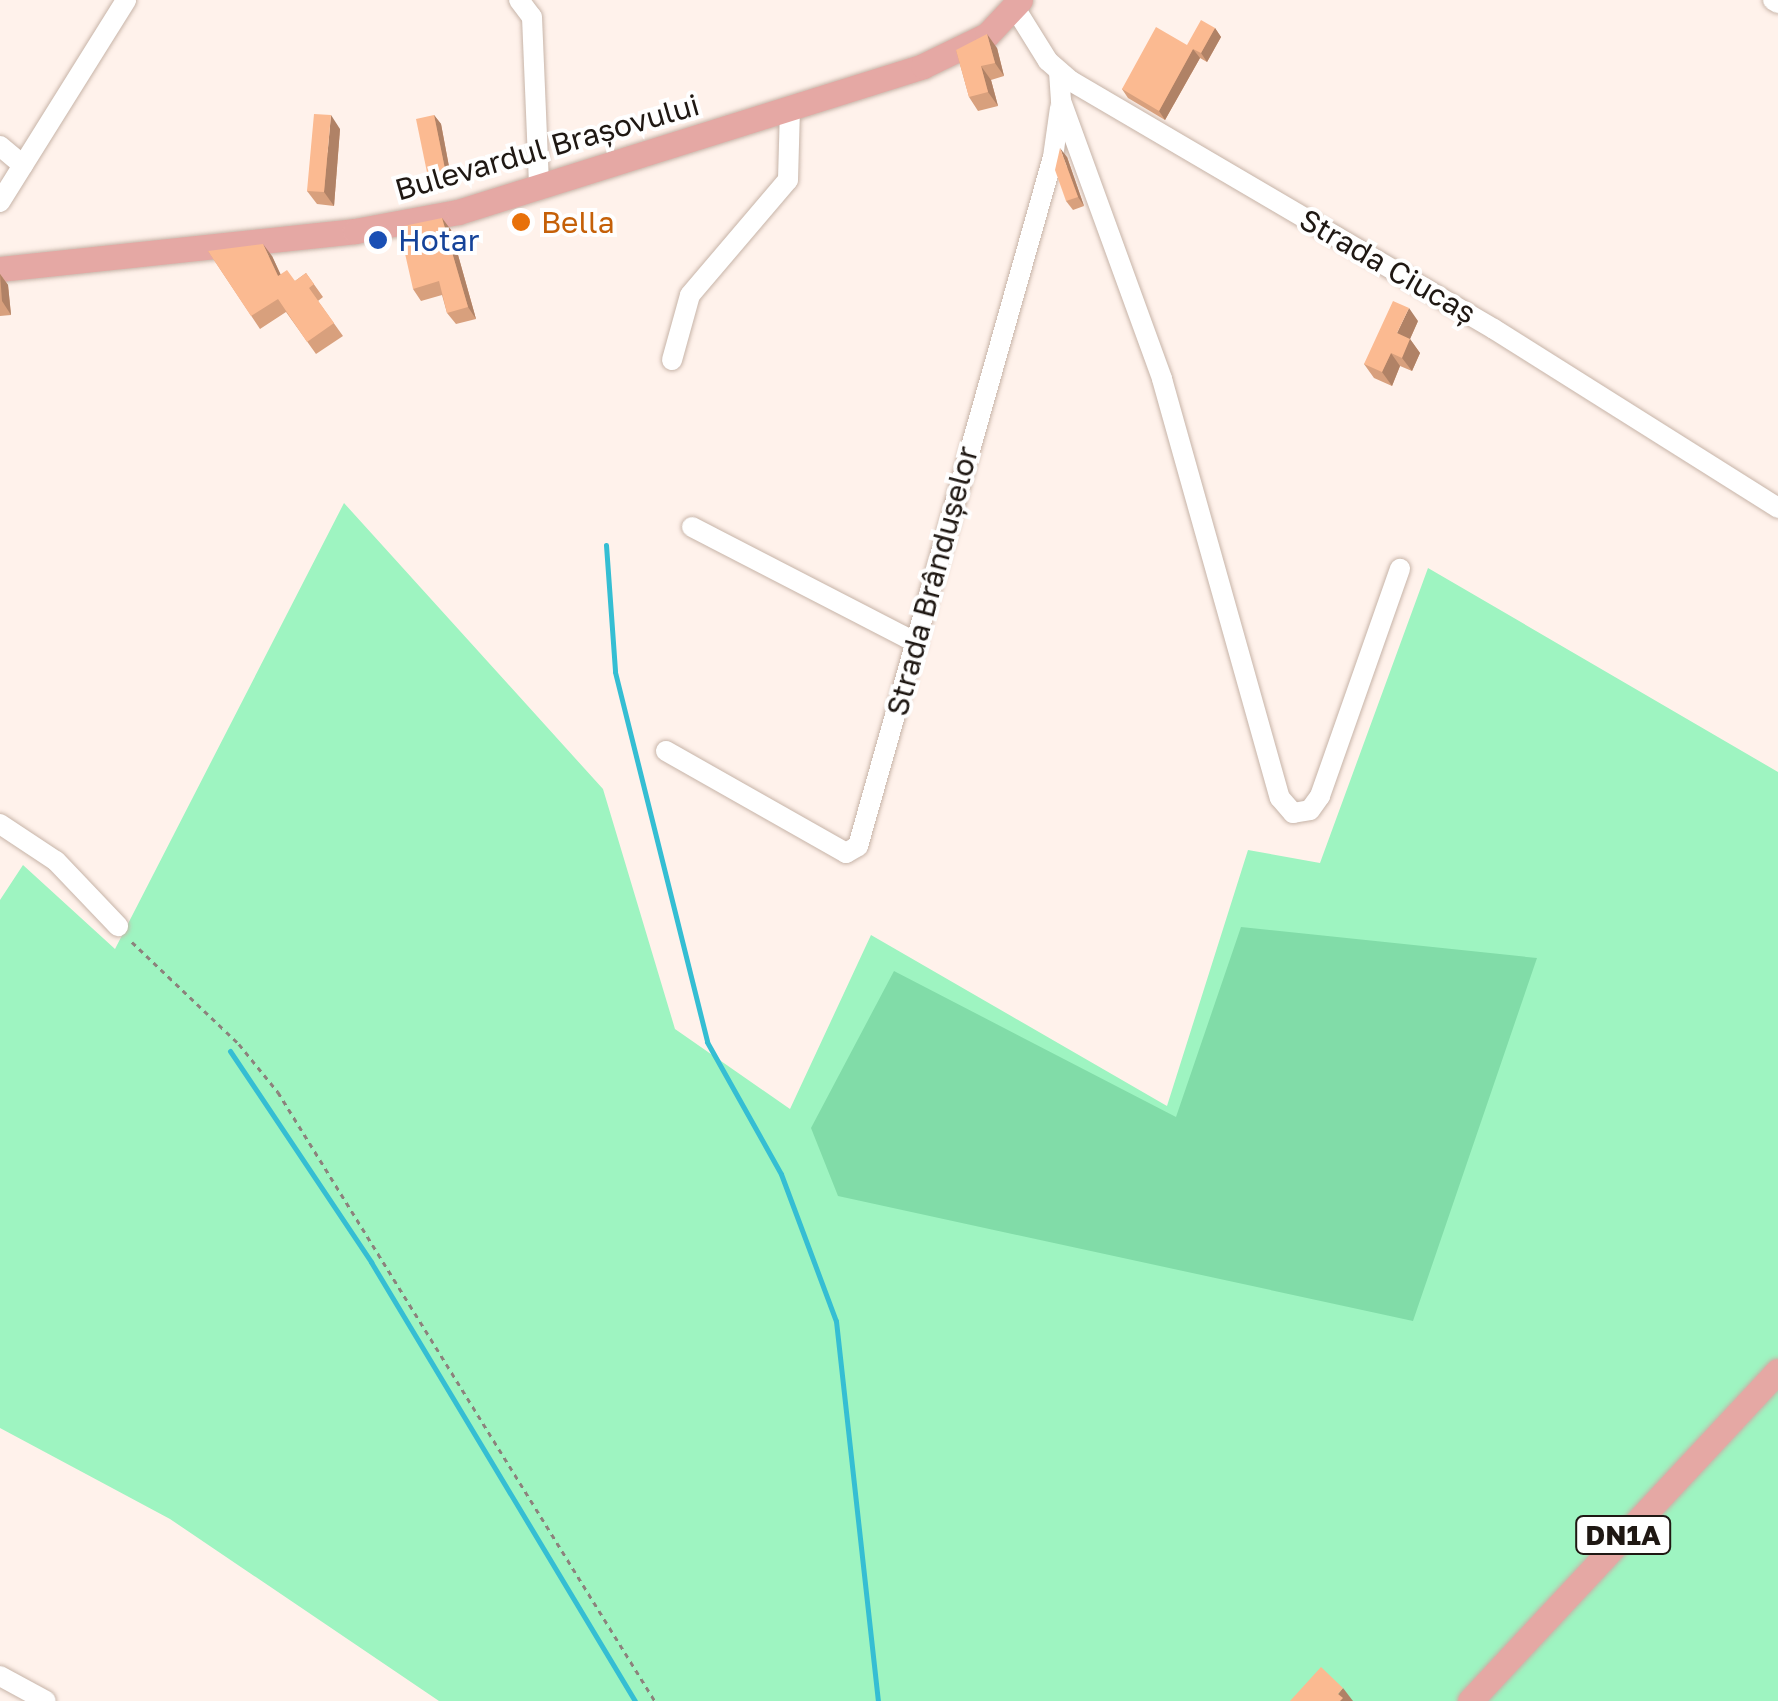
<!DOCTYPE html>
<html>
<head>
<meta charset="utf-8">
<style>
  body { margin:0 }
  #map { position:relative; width:1778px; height:1701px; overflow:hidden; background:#fff2eb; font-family:"Golos Text",sans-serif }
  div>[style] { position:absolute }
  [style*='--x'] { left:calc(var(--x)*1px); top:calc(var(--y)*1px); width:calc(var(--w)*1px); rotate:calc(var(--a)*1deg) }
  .green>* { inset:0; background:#9ef4c1 }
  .forest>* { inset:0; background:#81dca8 }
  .stream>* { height:5px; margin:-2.5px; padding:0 2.5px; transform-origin:2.5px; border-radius:2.5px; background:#35bed3 }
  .path>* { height:2.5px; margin-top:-1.25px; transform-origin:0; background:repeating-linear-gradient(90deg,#8c827c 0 5px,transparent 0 10px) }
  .roads { filter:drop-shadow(0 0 2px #c7b4a8) drop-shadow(0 0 2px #c7b4a8) }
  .minor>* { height:20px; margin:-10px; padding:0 10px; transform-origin:10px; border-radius:10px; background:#fff }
  .major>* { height:25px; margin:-12.5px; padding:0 12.5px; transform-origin:12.5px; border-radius:12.5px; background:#e5a8a4 }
  .wall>* { inset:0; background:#d8a07d }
  .shaded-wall>* { inset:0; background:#b08266 }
  .building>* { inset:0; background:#fbba91 }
  .dots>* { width:28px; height:28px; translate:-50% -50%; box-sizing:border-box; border:5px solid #fff; border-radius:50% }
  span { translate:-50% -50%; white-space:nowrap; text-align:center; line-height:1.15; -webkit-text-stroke:8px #fff; paint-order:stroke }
  .shield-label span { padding:2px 8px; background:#fff; border:2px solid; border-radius:8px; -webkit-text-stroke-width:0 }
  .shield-label { font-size:28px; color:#1f1813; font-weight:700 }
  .street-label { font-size:30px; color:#1f1813 }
  .food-label { font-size:30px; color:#c56008 }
  .left { translate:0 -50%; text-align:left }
  .transit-label { font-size:30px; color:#164399 }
</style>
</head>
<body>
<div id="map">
  <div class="green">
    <i style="clip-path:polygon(344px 503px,603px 789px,675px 1029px,790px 1109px,871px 935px,1167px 1106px,1248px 850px,1320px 863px,1428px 568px,1778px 772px,1778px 1701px,439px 1701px,170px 1519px,0 1428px,0 900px,23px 865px,115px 949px)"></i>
  </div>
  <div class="forest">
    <i style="clip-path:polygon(1241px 927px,1537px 958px,1413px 1321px,838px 1196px,811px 1128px,894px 971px,1176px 1117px)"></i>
  </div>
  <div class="stream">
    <i style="--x:606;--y:545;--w:127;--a:85.9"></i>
    <i style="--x:615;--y:672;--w:381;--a:76"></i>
    <i style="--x:707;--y:1042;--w:151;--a:60.7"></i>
    <i style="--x:781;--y:1174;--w:157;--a:69.5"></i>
    <i style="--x:836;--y:1321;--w:382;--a:83.7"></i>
    <i style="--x:230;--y:1051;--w:254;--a:56.2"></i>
    <i style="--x:371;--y:1262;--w:512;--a:58.98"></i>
  </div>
  <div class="path">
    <i style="--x:132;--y:942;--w:148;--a:43.6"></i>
    <i style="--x:239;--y:1044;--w:62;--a:50.9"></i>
    <i style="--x:278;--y:1092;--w:716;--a:58.24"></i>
  </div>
  <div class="roads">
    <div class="minor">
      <i style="--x:519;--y:0;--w:21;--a:53"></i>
      <i style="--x:532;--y:17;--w:170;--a:87.6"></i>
      <i style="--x:1773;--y:0;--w:6;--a:31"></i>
      <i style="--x:1015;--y:8;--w:62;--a:58.1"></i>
      <i style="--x:1048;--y:61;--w:30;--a:41"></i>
      <i style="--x:1071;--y:81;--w:490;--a:30.4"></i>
      <i style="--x:1494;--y:329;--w:336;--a:32.2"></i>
      <i style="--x:1059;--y:72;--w:29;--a:86"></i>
      <i style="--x:1061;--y:101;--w:296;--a:70"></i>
      <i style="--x:1162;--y:379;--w:435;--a:74.3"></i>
      <i style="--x:1280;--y:798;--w:20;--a:49"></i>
      <i style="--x:1293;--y:813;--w:17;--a:-10"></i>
      <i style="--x:1310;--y:810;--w:17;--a:-54"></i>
      <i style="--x:1320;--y:796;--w:241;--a:-70.6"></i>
      <i style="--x:0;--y:146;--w:30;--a:40"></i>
      <i style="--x:0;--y:202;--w:238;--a:-58"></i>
      <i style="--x:672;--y:360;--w:67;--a:-74.5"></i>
      <i style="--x:690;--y:295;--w:151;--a:-49.6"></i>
      <i style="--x:788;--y:180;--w:70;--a:-88.4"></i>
      <i style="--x:692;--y:527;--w:253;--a:27.3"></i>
      <i style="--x:666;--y:751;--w:207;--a:29.5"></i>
      <i style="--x:846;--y:853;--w:14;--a:-30"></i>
      <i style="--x:858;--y:846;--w:716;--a:-74.2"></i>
      <i style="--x:1053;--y:157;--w:49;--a:-81.9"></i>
      <i style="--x:0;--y:824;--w:67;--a:33.5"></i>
      <i style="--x:56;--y:861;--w:90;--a:46.4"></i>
      <i style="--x:0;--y:1676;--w:52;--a:28.5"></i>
    </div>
    <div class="major">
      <i style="--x:0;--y:269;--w:357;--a:-6.1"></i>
      <i style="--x:355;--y:231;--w:105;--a:-10.5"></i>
      <i style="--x:458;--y:212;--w:487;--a:-17.4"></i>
      <i style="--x:923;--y:66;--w:71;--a:-25.8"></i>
      <i style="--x:987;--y:35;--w:48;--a:-46.7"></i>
      <i style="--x:1470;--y:1701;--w:451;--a:-47"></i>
    </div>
  </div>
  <div class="wall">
    <i style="clip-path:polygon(1215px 28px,1221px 37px,1207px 62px,1200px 58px,1165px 120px,1128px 98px,1122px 89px)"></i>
    <i style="clip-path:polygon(997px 48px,1004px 76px,991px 80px,998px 106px,978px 111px,969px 97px,956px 50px)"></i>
    <i style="clip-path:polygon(434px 115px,441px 124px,453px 188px,435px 192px,429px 182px)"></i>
    <i style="clip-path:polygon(340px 129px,334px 206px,317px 204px,307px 191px)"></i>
    <i style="clip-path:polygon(1067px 157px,1084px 206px,1073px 210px,1066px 201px)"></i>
    <i style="clip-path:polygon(442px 218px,451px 230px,476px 319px,456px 324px,447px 313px,442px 295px,421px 301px,413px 289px)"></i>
    <i style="clip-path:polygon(208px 251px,272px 256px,280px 274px,295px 281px,306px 273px,323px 297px,318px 301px,343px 336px,316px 354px,286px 312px,260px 329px)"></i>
    <i style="clip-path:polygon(0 274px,8px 285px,11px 315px,0 316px)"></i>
    <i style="clip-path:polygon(1418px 321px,1410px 339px,1420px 353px,1412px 371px,1400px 366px,1392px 386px,1374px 378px,1364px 364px)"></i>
  </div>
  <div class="shaded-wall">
    <i style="clip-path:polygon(1215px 28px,1221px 37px,1207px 62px,1201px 53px)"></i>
    <i style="clip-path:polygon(987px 34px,997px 48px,1004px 76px,995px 63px)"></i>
    <i style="clip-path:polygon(1193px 49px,1200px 58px,1165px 120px,1159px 111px)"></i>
    <i style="clip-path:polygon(981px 66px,991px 80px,998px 106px,988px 92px)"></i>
    <i style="clip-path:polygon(331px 115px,340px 129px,334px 206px,324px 192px)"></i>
    <i style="clip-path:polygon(434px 115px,441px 124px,453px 188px,447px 179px)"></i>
    <i style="clip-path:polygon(1060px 148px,1067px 157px,1084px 206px,1078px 197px)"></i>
    <i style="clip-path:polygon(442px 218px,451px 230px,476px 319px,468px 307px)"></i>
    <i style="clip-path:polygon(263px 244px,272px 256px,287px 288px,278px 276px)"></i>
    <i style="clip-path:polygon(0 274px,8px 285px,11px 315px,2px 301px)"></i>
    <i style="clip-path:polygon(1409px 308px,1418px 321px,1410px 339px,1420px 353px,1412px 371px,1402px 358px,1397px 333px)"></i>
    <i style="clip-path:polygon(1391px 353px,1400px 366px,1392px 386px,1382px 372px)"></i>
    <i style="clip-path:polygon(1343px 1688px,1353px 1701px,1340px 1701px,1338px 1694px)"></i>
  </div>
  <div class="building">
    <i style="clip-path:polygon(1201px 20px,1215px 28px,1201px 53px,1193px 49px,1159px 111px,1122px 89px,1156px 27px,1187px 45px)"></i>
    <i style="clip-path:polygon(987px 34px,995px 63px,981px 66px,988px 92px,969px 97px,956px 50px)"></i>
    <i style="clip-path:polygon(314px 114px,331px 115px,324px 192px,307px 191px)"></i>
    <i style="clip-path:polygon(434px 115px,447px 179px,429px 182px,416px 119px)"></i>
    <i style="clip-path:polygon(1060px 148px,1078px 197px,1066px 201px,1055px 170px)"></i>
    <i style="clip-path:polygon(442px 218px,468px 307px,447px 313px,439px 281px,413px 289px,399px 227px)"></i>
    <i style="clip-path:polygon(263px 244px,278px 276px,287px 270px,295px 281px,306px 273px,314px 284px,309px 288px,334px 323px,307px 342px,278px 299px,251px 316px,208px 251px)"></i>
    <i style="clip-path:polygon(1393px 301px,1409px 308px,1397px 333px,1410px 339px,1402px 358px,1391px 353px,1382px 372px,1364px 364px)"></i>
    <i style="clip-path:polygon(1321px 1667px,1343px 1688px,1338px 1694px,1343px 1698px,1340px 1701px,1290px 1701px)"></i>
  </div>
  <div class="dots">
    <i style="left:521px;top:222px;background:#e8710a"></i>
    <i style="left:378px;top:240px;background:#1a4fb4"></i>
  </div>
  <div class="shield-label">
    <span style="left:1623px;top:1535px">DN1A</span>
  </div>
  <div class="street-label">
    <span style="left:547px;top:147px;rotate:-16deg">Bulevardul Brașovului</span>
    <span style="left:1388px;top:266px;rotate:30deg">Strada Ciucaș</span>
    <span style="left:932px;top:581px;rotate:-75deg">Strada Brândușelor</span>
  </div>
  <div class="food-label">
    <span class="left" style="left:541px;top:222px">Bella</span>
  </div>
  <div class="transit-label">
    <span class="left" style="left:398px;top:240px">Hotar</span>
  </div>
</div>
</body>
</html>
